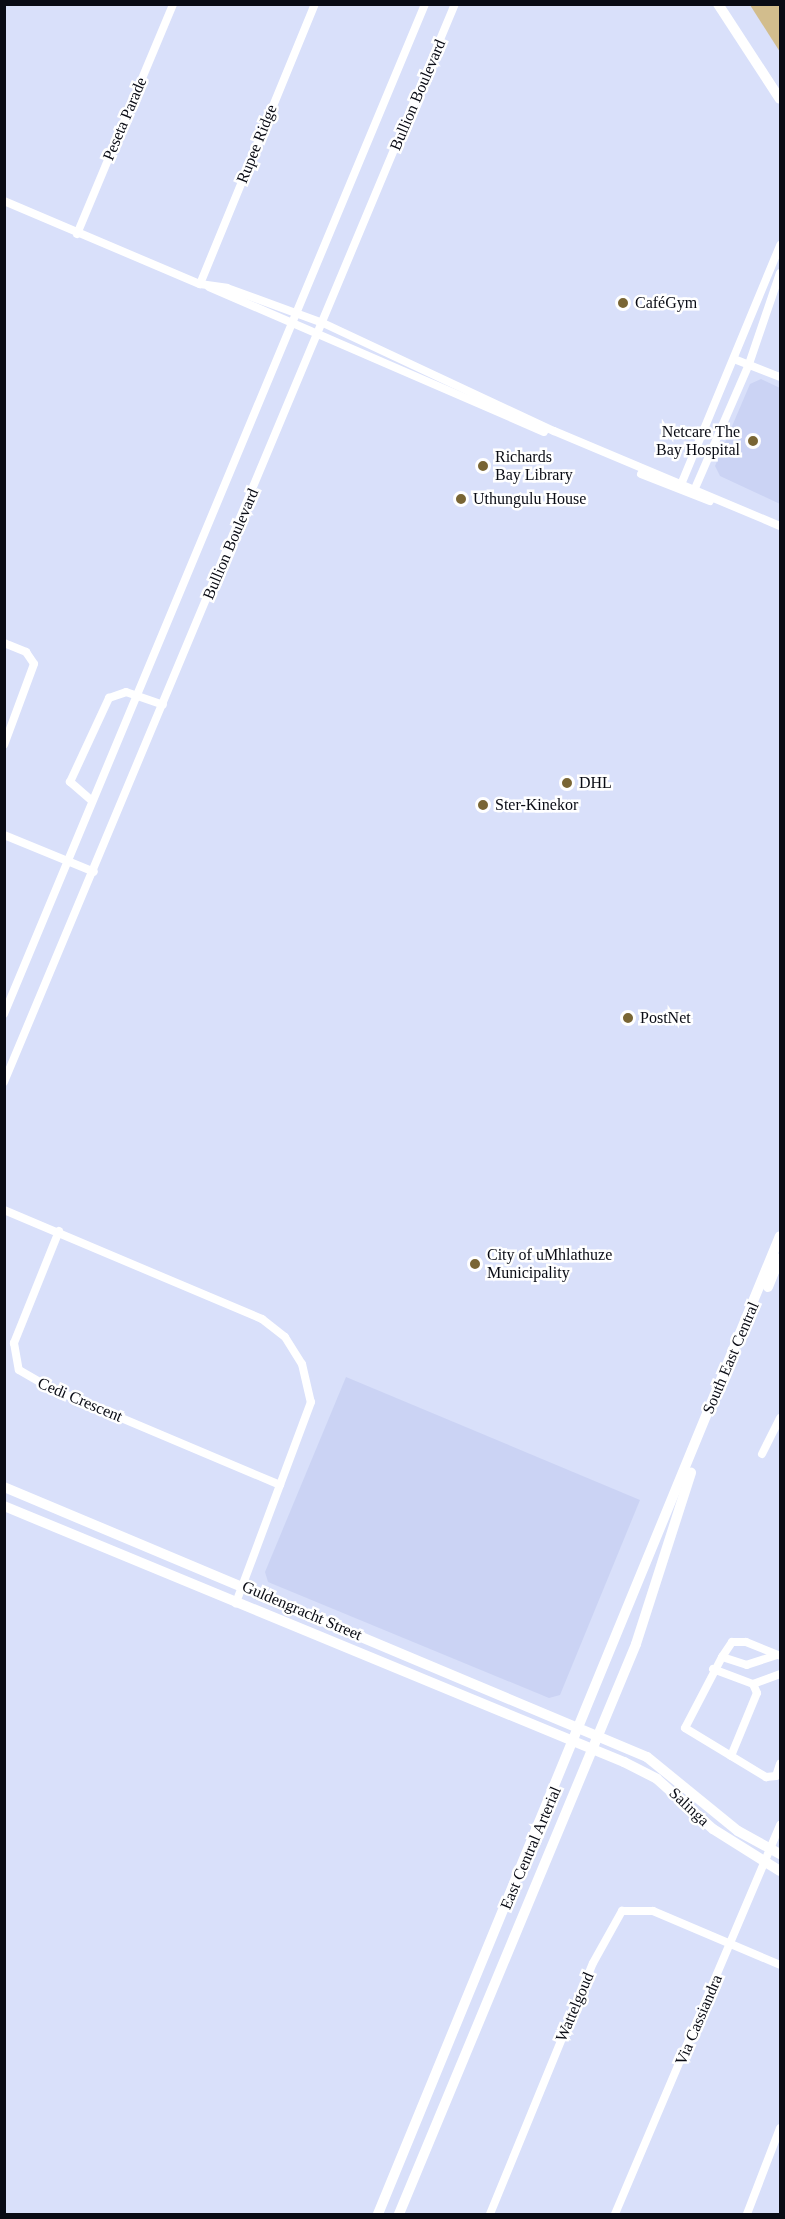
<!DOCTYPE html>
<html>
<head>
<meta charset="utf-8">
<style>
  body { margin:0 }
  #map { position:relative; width:785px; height:2219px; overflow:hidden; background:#d9e0fa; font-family:"Times New Roman",serif }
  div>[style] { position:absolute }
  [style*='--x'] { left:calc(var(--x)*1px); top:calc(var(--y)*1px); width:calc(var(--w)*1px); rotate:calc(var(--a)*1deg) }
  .built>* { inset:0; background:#cbd3f4 }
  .green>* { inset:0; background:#d2bd8d }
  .minor>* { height:8px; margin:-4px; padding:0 4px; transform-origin:4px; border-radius:4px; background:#fff }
  .tertiary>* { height:10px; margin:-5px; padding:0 5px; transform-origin:5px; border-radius:5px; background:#fff }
  .dots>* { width:16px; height:16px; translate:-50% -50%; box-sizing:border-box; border:3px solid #fff; border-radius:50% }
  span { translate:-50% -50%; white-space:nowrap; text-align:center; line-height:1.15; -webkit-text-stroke:5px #fff; paint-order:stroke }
  .street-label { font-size:16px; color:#090b14 }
  .poi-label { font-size:16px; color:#090b14 }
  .left { translate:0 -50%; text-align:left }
  .right { translate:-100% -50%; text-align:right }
  .frame { position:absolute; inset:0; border:6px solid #090b14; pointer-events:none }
</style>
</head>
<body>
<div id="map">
  <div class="built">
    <i style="clip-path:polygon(761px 379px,780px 388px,780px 504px,720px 476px,715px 466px,750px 384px)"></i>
    <i style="clip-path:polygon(346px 1377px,640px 1500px,560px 1695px,549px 1698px,268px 1582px,265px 1572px)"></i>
  </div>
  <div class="green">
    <i style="clip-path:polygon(750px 5px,780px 5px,780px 52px)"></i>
  </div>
  <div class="minor">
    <i style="--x:4;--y:201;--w:213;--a:23"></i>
    <i style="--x:200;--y:284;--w:27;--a:8"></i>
    <i style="--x:227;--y:288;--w:102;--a:20"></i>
    <i style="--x:323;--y:323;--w:255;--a:25.1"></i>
    <i style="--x:554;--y:431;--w:245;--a:22.8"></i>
    <i style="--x:77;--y:234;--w:249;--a:-67.3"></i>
    <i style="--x:200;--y:284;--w:303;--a:-67.7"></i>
    <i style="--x:209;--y:287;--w:365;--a:23.4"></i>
    <i style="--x:734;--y:359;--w:49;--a:21.4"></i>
    <i style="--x:641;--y:474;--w:74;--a:21.4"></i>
    <i style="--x:680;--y:487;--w:262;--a:-67.5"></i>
    <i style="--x:693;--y:493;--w:141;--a:-66.5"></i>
    <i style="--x:749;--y:364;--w:96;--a:-71.2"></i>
    <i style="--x:4;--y:643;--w:24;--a:22"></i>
    <i style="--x:26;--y:652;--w:14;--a:56"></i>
    <i style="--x:34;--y:664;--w:86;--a:110.3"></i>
    <i style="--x:91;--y:800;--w:28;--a:-139"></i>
    <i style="--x:70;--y:782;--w:93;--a:-65.1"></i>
    <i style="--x:109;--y:698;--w:18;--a:-19"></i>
    <i style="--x:126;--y:692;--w:39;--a:19"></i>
    <i style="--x:4;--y:835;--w:97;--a:22.3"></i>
    <i style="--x:4;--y:1014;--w:1094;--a:-67.37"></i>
    <i style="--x:4;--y:1082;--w:1169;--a:-67.3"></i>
    <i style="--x:4;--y:1210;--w:280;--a:22.9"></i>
    <i style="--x:262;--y:1319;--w:29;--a:38"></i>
    <i style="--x:285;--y:1337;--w:32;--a:58"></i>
    <i style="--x:302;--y:1364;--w:39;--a:77"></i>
    <i style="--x:311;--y:1402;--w:215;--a:110.5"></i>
    <i style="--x:59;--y:1231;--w:121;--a:111.9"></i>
    <i style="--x:14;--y:1343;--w:27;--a:80"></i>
    <i style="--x:19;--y:1370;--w:34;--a:30"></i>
    <i style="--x:48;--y:1387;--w:252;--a:22.9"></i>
    <i style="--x:762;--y:1454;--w:40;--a:-63.4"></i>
    <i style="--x:777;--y:1655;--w:32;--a:162"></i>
    <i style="--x:747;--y:1665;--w:26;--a:-162"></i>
    <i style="--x:722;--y:1657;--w:18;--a:-56"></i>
    <i style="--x:732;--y:1642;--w:14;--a:0"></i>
    <i style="--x:746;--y:1642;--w:37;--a:22"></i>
    <i style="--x:722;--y:1657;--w:80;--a:117.5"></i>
    <i style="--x:685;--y:1728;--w:95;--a:31.2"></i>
    <i style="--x:766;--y:1777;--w:10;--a:-6"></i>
    <i style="--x:776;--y:1776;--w:13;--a:-72"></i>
    <i style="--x:713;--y:1669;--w:43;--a:20.6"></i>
    <i style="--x:753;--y:1684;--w:29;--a:-20"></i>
    <i style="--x:731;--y:1756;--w:68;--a:-67.6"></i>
    <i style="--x:757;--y:1693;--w:10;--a:-114"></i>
    <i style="--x:490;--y:2214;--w:271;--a:-67.7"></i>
    <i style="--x:593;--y:1963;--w:60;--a:-60.9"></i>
    <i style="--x:622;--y:1911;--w:31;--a:0"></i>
    <i style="--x:653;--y:1911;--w:138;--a:23"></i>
    <i style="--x:615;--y:2214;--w:423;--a:-67"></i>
    <i style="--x:747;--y:2214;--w:92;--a:-69"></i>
  </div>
  <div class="tertiary">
    <i style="--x:718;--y:4;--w:113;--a:56.9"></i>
    <i style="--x:768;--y:1287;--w:31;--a:-68"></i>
    <i style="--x:4;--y:1487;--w:697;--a:22.78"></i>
    <i style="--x:647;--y:1757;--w:117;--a:39.1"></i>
    <i style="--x:738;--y:1831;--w:48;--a:28.7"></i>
    <i style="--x:4;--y:1506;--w:671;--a:22.44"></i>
    <i style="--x:624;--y:1762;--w:37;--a:27"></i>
    <i style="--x:657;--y:1779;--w:75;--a:41.8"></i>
    <i style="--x:713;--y:1829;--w:79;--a:32.1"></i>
    <i style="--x:378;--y:2214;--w:1057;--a:-67.66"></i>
    <i style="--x:399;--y:2214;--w:617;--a:-67.42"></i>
    <i style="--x:636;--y:1644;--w:180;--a:-72.2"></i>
  </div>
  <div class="dots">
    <i style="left:623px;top:303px;background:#796534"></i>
    <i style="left:753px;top:441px;background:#796534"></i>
    <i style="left:483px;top:466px;background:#796534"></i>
    <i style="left:461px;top:499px;background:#796534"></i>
    <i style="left:567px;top:783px;background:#796534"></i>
    <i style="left:483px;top:805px;background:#796534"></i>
    <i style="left:628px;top:1018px;background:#796534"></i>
    <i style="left:475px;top:1264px;background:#796534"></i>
  </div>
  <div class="street-label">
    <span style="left:418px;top:95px;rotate:-67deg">Bullion Boulevard</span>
    <span style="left:125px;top:119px;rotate:-67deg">Peseta Parade</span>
    <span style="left:257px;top:144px;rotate:-68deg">Rupee Ridge</span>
    <span style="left:231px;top:544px;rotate:-67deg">Bullion Boulevard</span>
    <span style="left:731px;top:1358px;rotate:-67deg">South East Central</span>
    <span style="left:80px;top:1400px;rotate:23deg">Cedi Crescent</span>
    <span style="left:302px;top:1611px;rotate:23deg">Guldengracht Street</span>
    <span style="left:689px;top:1807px;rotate:43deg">Salinga</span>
    <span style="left:531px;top:1848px;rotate:-67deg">East Central Arterial</span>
    <span style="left:575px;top:2007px;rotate:-67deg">Wattelgoud</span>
    <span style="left:699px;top:2020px;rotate:-67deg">Via Cassiandra</span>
  </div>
  <div class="poi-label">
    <span class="left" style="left:635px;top:303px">CaféGym</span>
    <span class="right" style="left:740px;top:441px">Netcare The<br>Bay Hospital</span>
    <span class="left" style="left:495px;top:466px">Richards<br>Bay Library</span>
    <span class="left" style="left:473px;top:499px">Uthungulu House</span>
    <span class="left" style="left:579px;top:783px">DHL</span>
    <span class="left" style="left:495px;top:805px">Ster-Kinekor</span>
    <span class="left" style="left:640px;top:1018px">PostNet</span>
    <span class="left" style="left:487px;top:1264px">City of uMhlathuze<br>Municipality</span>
  </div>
  <div class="frame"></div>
</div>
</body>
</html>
